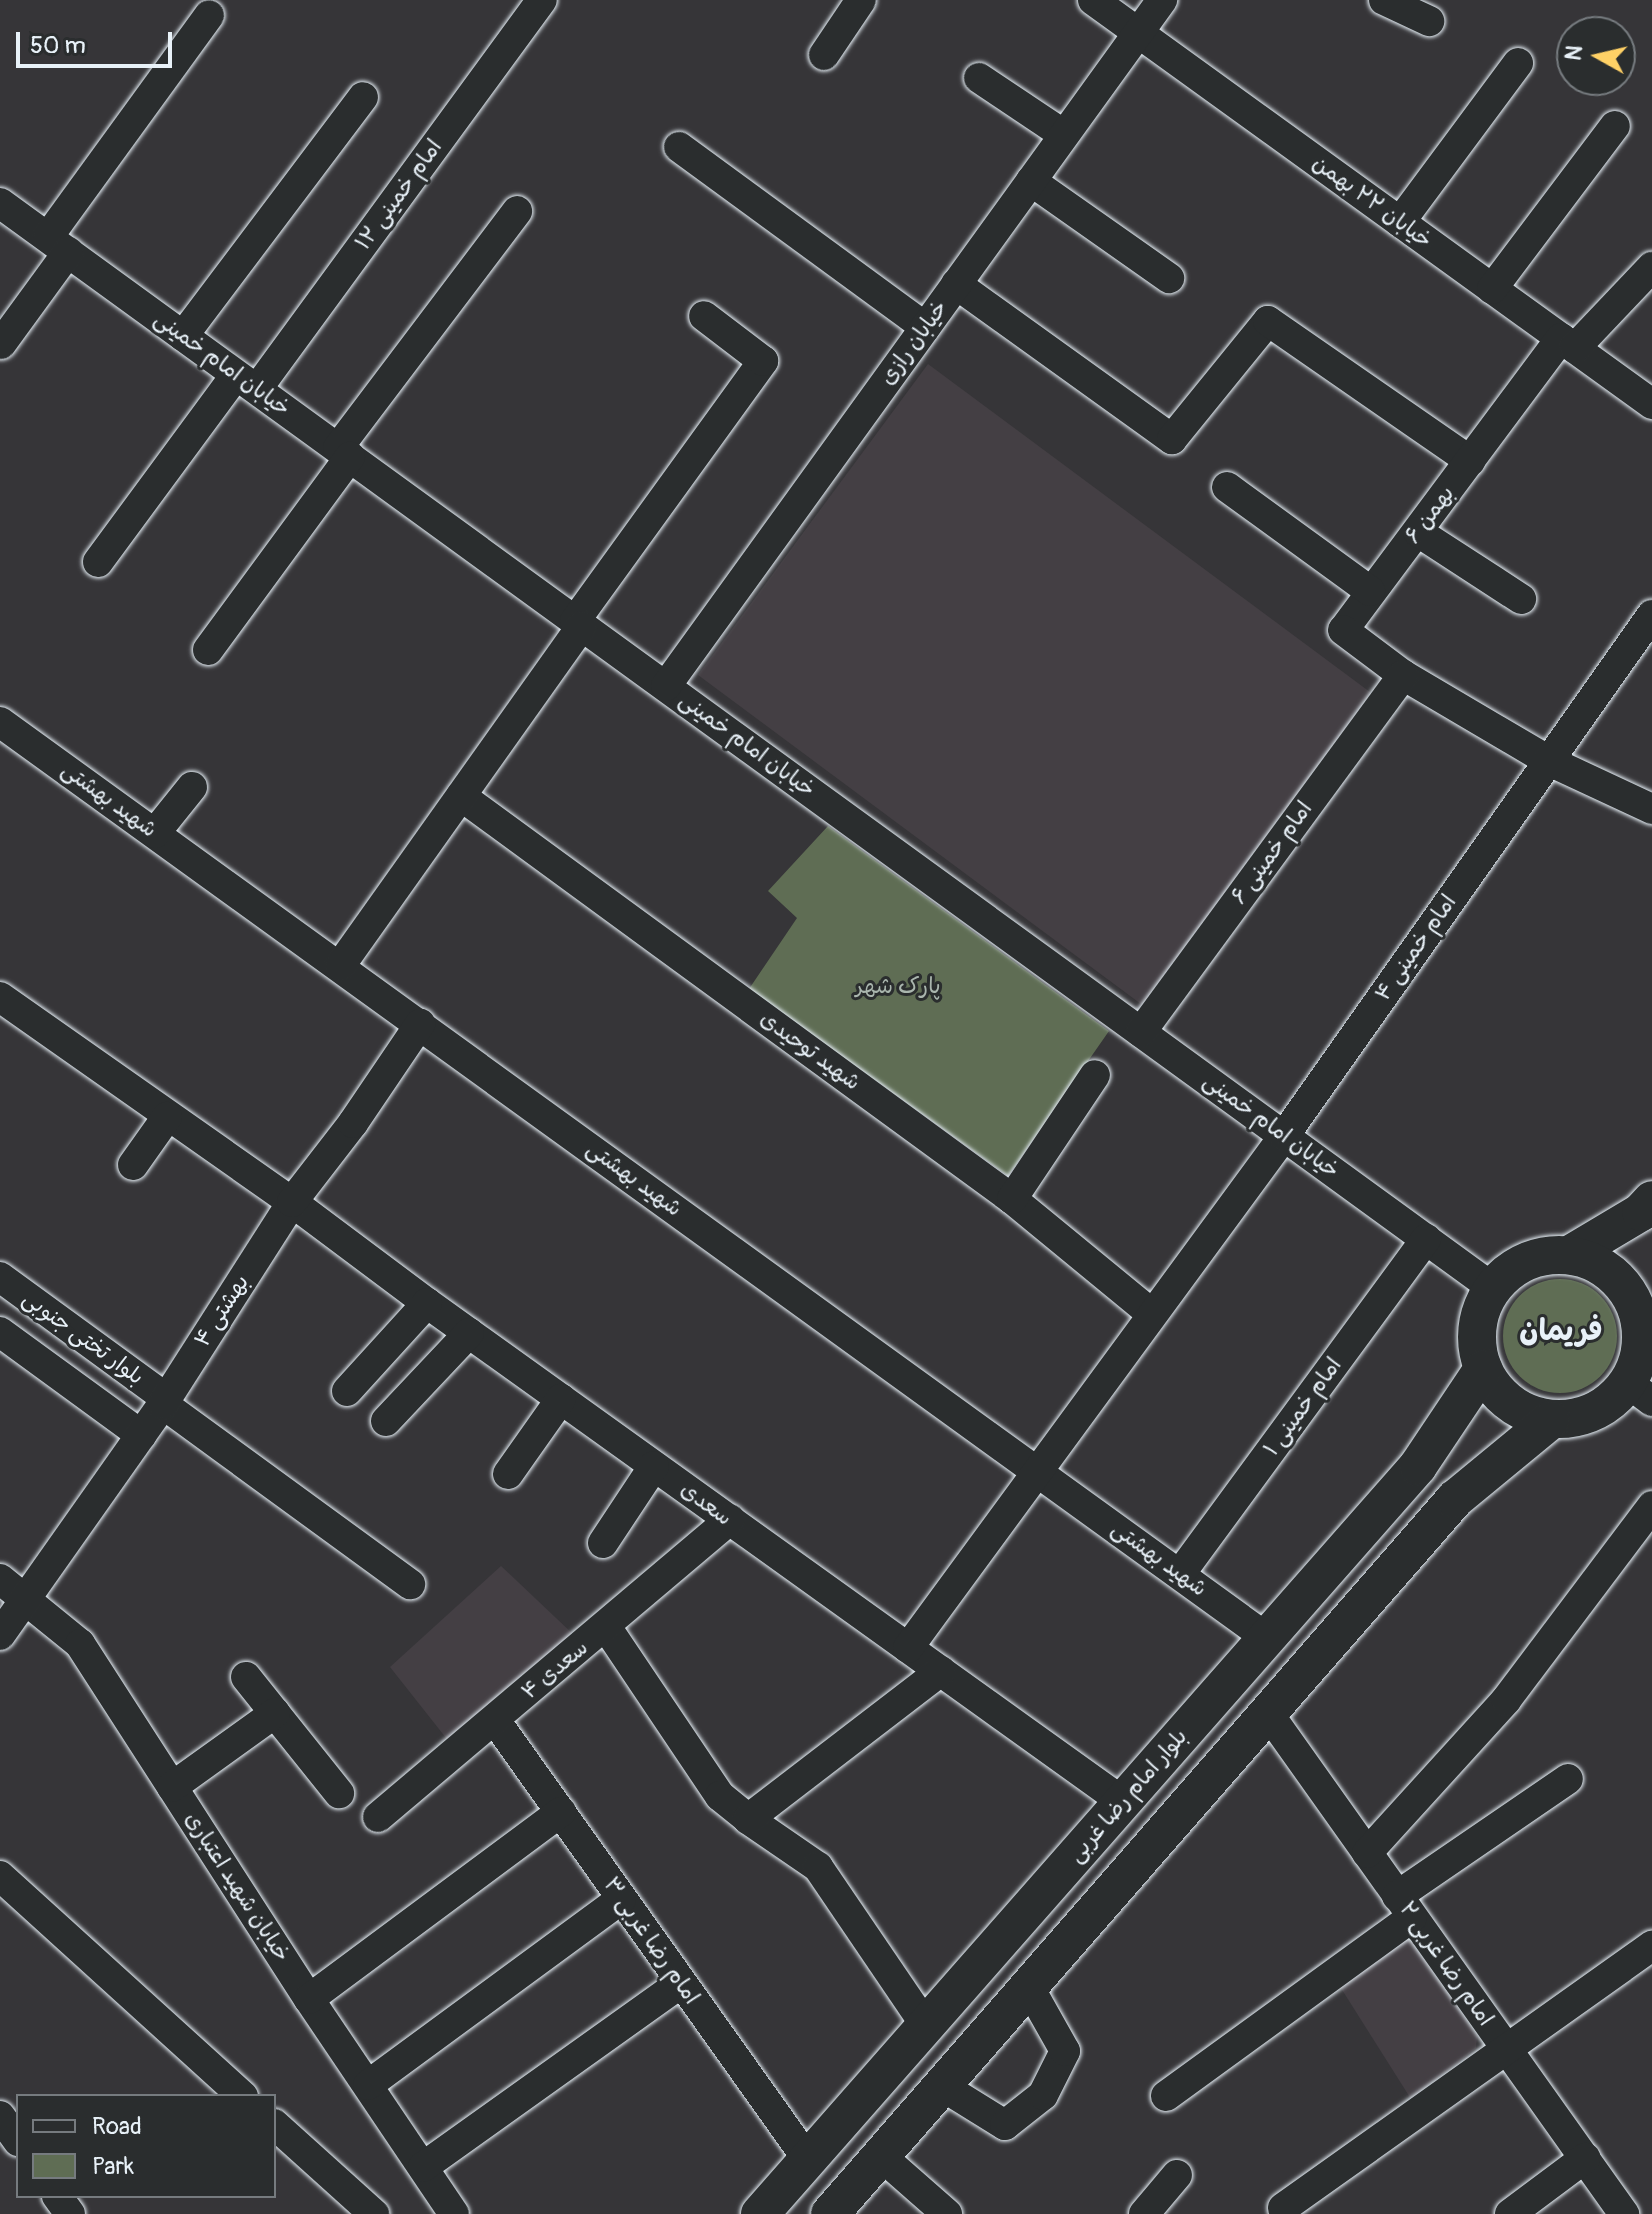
<!DOCTYPE html>
<html>
<head>
<meta charset="utf-8">
<style>
  body { margin:0 }
  #map { position:relative; width:1652px; height:2214px; overflow:hidden; background:#363538; font-family:Pangolin,"Playpen Sans Arabic",sans-serif }
  div>[style] { position:absolute }
  [style*='--x'] { left:calc(var(--x)*1px); top:calc(var(--y)*1px); width:calc(var(--w)*1px); rotate:calc(var(--a)*1deg) }
  .built>* { inset:0; background:#443f44 }
  .green>* { inset:0; background:#5f6d54 }
  .round { border-radius:50% }
  .roads { filter:drop-shadow(0 0 2px #e8f1f8) drop-shadow(0 0 2px #e8f1f8) }
  .minor>* { height:30px; margin:-15px; padding:0 15px; transform-origin:15px; border-radius:15px; background:#2a2d2e }
  .major>* { height:38px; margin:-19px; padding:0 19px; transform-origin:19px; border-radius:19px; background:#2a2d2e }
  .major>.ring { margin:-19px; padding:0; box-sizing:content-box; background:none; border:38px solid #2a2d2e; border-radius:50% }
  span { translate:-50% -50%; white-space:nowrap; text-align:center; line-height:1.15; -webkit-text-stroke:6px #2a2d2e; paint-order:stroke }
  .street-label { font-size:22px; color:#e8f1f8 }
  .park-label { font-size:22px; color:#aab6ae }
  .district-label { font-size:30px; color:#e8f1f8; font-weight:700 }
  .legend { position:absolute; left:16px; top:2094px; width:260px; height:104px; box-sizing:border-box; background:#2a2d2e; border:2px solid #767b7f; margin:0; padding:10px 14px; list-style:none; font-size:24px; color:#e8f1f8 }
  .legend li { display:flex; align-items:center; gap:16px; height:40px }
  .legend b { width:40px; border:2px solid #767b7f }
  .north { position:absolute; left:1556px; top:16px; width:80px; height:80px; box-sizing:border-box; background:#2a2d2e; border:2px solid #767b7f; border-radius:50%; rotate:278deg; font-size:22px; font-weight:700; line-height:32px; text-align:center; color:#e8f1f8 }
  .north::after { content:''; display:block; margin:auto; width:28px; height:36px; background:#ffd166; clip-path:polygon(50% 0,100% 100%,50% 72%,0 100%) }
  .scale { position:absolute; left:16px; top:32px; width:156px; height:36px; box-sizing:border-box; border:4px solid #e8f1f8; border-top:0; padding-left:10px; font-size:24px; line-height:28px; white-space:nowrap; color:#e8f1f8; -webkit-text-stroke:6px #2a2d2e; paint-order:stroke }
</style>
</head>
<body>
<div id="map">
  <div class="built">
    <i style="clip-path:polygon(928px 364px,1374px 695px,1145px 1007px,698px 675px)"></i>
    <i style="clip-path:polygon(501px 1566px,575px 1636px,450px 1743px,390px 1667px)"></i>
    <i style="clip-path:polygon(1401px 1939px,1411px 1941px,1477px 2036px,1476px 2048px,1411px 2099px,1339px 1985px)"></i>
  </div>
  <div class="green">
    <i style="clip-path:polygon(828px 826px,1109px 1031px,1008px 1176px,749px 989px,797px 918px,768px 891px)"></i>
    <i class="round" style="left:1503px;top:1279px;width:114px;height:114px"></i>
  </div>
  <div class="roads">
    <div class="minor">
      <i style="--x:1093;--y:0;--w:690;--a:35.86"></i>
      <i style="--x:1384;--y:0;--w:50;--a:25"></i>
      <i style="--x:824;--y:55;--w:66;--a:-56.1"></i>
      <i style="--x:979;--y:78;--w:102;--a:33.8"></i>
      <i style="--x:679;--y:147;--w:305;--a:36.2"></i>
      <i style="--x:1031;--y:181;--w:169;--a:35.1"></i>
      <i style="--x:0;--y:203;--w:1846;--a:36.01"></i>
      <i style="--x:1400;--y:222;--w:198;--a:-53.4"></i>
      <i style="--x:48;--y:237;--w:274;--a:-54"></i>
      <i style="--x:956;--y:284;--w:266;--a:35.7"></i>
      <i style="--x:1172;--y:439;--w:152;--a:-50.9"></i>
      <i style="--x:1268;--y:321;--w:246;--a:34.7"></i>
      <i style="--x:1492;--y:289;--w:204;--a:-53"></i>
      <i style="--x:183;--y:336;--w:299;--a:-53"></i>
      <i style="--x:1561;--y:338;--w:364;--a:126.7"></i>
      <i style="--x:1343;--y:630;--w:75;--a:36.9"></i>
      <i style="--x:1403;--y:675;--w:169;--a:30.5"></i>
      <i style="--x:1549;--y:761;--w:114;--a:25"></i>
      <i style="--x:1;--y:344;--w:114;--a:-53.9"></i>
      <i style="--x:1575;--y:348;--w:112;--a:-46.5"></i>
      <i style="--x:257;--y:389;--w:482;--a:-53.8"></i>
      <i style="--x:338;--y:448;--w:297;--a:-52.9"></i>
      <i style="--x:1227;--y:487;--w:177;--a:36"></i>
      <i style="--x:1418;--y:532;--w:123;--a:33"></i>
      <i style="--x:98;--y:562;--w:232;--a:-53.6"></i>
      <i style="--x:575;--y:621;--w:321;--a:-54.1"></i>
      <i style="--x:763;--y:361;--w:74;--a:-142.7"></i>
      <i style="--x:208;--y:650;--w:240;--a:-53.7"></i>
      <i style="--x:666;--y:686;--w:847;--a:-54.13"></i>
      <i style="--x:0;--y:722;--w:1563;--a:35.87"></i>
      <i style="--x:461;--y:796;--w:683;--a:36.18"></i>
      <i style="--x:1012;--y:1199;--w:181;--a:39.4"></i>
      <i style="--x:155;--y:833;--w:59;--a:-51.2"></i>
      <i style="--x:340;--y:966;--w:417;--a:-54.6"></i>
      <i style="--x:0;--y:997;--w:357;--a:35.1"></i>
      <i style="--x:292;--y:1202;--w:169;--a:36.8"></i>
      <i style="--x:427;--y:1303;--w:856;--a:35.64"></i>
      <i style="--x:1141;--y:1032;--w:443;--a:-53.7"></i>
      <i style="--x:133;--y:1165;--w:59;--a:-54.7"></i>
      <i style="--x:1012;--y:1199;--w:149;--a:-56.2"></i>
      <i style="--x:0;--y:1277;--w:205;--a:36.1"></i>
      <i style="--x:0;--y:1332;--w:175;--a:36.1"></i>
      <i style="--x:1628;--y:1383;--w:30;--a:37"></i>
      <i style="--x:347;--y:1391;--w:119;--a:-47.7"></i>
      <i style="--x:163;--y:1404;--w:306;--a:36.1"></i>
      <i style="--x:386;--y:1421;--w:121;--a:-46.7"></i>
      <i style="--x:508;--y:1474;--w:92;--a:-54.8"></i>
      <i style="--x:603;--y:1543;--w:92;--a:-56.5"></i>
      <i style="--x:1180;--y:1574;--w:416;--a:-53.7"></i>
      <i style="--x:0;--y:1579;--w:103;--a:39.1"></i>
      <i style="--x:80;--y:1644;--w:422;--a:57.2"></i>
      <i style="--x:309;--y:1999;--w:259;--a:56"></i>
      <i style="--x:607;--y:1628;--w:202;--a:56.1"></i>
      <i style="--x:720;--y:1796;--w:36;--a:39"></i>
      <i style="--x:748;--y:1819;--w:85;--a:34.4"></i>
      <i style="--x:818;--y:1867;--w:192;--a:55.8"></i>
      <i style="--x:0;--y:1635;--w:283;--a:-54.8"></i>
      <i style="--x:163;--y:1404;--w:240;--a:-57.4"></i>
      <i style="--x:292;--y:1202;--w:100;--a:-52.3"></i>
      <i style="--x:353;--y:1123;--w:120;--a:-55.9"></i>
      <i style="--x:908;--y:1648;--w:635;--a:-53.71"></i>
      <i style="--x:1284;--y:1136;--w:638;--a:-54.77"></i>
      <i style="--x:246;--y:1677;--w:149;--a:51.3"></i>
      <i style="--x:1268;--y:1713;--w:615;--a:54.6"></i>
      <i style="--x:495;--y:1720;--w:540;--a:54.57"></i>
      <i style="--x:172;--y:1787;--w:127;--a:-35.7"></i>
      <i style="--x:378;--y:1817;--w:461;--a:-40.2"></i>
      <i style="--x:748;--y:1819;--w:243;--a:-37.5"></i>
      <i style="--x:1367;--y:1853;--w:207;--a:-47.7"></i>
      <i style="--x:1506;--y:1700;--w:243;--a:-53"></i>
      <i style="--x:0;--y:1876;--w:328;--a:42.2"></i>
      <i style="--x:1397;--y:1896;--w:207;--a:-34.4"></i>
      <i style="--x:309;--y:1999;--w:314;--a:-36.6"></i>
      <i style="--x:368;--y:2085;--w:314;--a:-36.3"></i>
      <i style="--x:942;--y:2086;--w:74;--a:31.8"></i>
      <i style="--x:1005;--y:2125;--w:48;--a:-38.3"></i>
      <i style="--x:1043;--y:2095;--w:49;--a:-63.4"></i>
      <i style="--x:1065;--y:2051;--w:73;--a:-119.4"></i>
      <i style="--x:1166;--y:2096;--w:304;--a:-36"></i>
      <i style="--x:0;--y:2116;--w:31;--a:54"></i>
      <i style="--x:274;--y:2124;--w:135;--a:42"></i>
      <i style="--x:881;--y:2156;--w:88;--a:41.3"></i>
      <i style="--x:423;--y:2167;--w:315;--a:-35.5"></i>
      <i style="--x:57;--y:2196;--w:22;--a:54"></i>
      <i style="--x:1283;--y:2208;--w:453;--a:-35.4"></i>
      <i style="--x:1144;--y:2214;--w:51;--a:-49.8"></i>
      <i style="--x:1510;--y:2214;--w:94;--a:-36.7"></i>
    </div>
    <div class="major">
      <i style="--x:1569;--y:1255;--w:84;--a:-30.8"></i>
      <i style="--x:1641;--y:1212;--w:16;--a:-47"></i>
      <i class="ring" style="left:1477px;top:1255px;width:126px;height:126px"></i>
      <i style="--x:760;--y:2214;--w:996;--a:-48.66"></i>
      <i style="--x:1418;--y:1466;--w:117;--a:-56.2"></i>
      <i style="--x:830;--y:2214;--w:950;--a:-48.84"></i>
      <i style="--x:1455;--y:1499;--w:124;--a:-39.5"></i>
    </div>
  </div>
  <div class="street-label">
    <span style="left:399px;top:195px;rotate:-54deg">امام خمینی ۱۲</span>
    <span style="left:1372px;top:202px;rotate:36deg">خیابان ۲۲ بهمن</span>
    <span style="left:914px;top:343px;rotate:-54deg">خیابان رازی</span>
    <span style="left:222px;top:364px;rotate:36deg">خیابان امام خمینی</span>
    <span style="left:1430px;top:515px;rotate:-53deg">بهمن ۶</span>
    <span style="left:747px;top:745px;rotate:36deg">خیابان امام خمینی</span>
    <span style="left:109px;top:800px;rotate:36deg">شهید بهشتی</span>
    <span style="left:1272px;top:853px;rotate:-54deg">امام خمینی ۶</span>
    <span style="left:1416px;top:948px;rotate:-55deg">امام خمینی ۴</span>
    <span style="left:810px;top:1051px;rotate:36deg">شهید توحیدی</span>
    <span style="left:1271px;top:1126px;rotate:36deg">خیابان امام خمینی</span>
    <span style="left:634px;top:1179px;rotate:36deg">شهید بهشتی</span>
    <span style="left:222px;top:1311px;rotate:-57deg">بهشتی ۴</span>
    <span style="left:83px;top:1338px;rotate:36deg">بلوار تختی جنوبی</span>
    <span style="left:1303px;top:1407px;rotate:-54deg">امام خمینی ۱</span>
    <span style="left:706px;top:1504px;rotate:36deg">سعدی</span>
    <span style="left:1159px;top:1559px;rotate:36deg">شهید بهشتی</span>
    <span style="left:555px;top:1670px;rotate:-40deg">سعدی ۴</span>
    <span style="left:1128px;top:1796px;rotate:-49deg">بلوار امام رضا غربی</span>
    <span style="left:237px;top:1887px;rotate:57deg">خیابان شهید اعتباری</span>
    <span style="left:651px;top:1941px;rotate:55deg">امام رضا غربی ۳</span>
    <span style="left:1446px;top:1964px;rotate:55deg">امام رضا غربی ۲</span>
  </div>
  <div class="park-label">
    <span style="left:898px;top:987px">پارک شهر</span>
  </div>
  <div class="district-label">
    <span style="left:1561px;top:1331px">فریمان</span>
  </div>
  <ul class="legend">
  <li><b style="height:10px;background:#2a2d2e"></b>Road</li>
  <li><b style="height:22px;background:#5f6d54"></b>Park</li>
  </ul>
  <div class="north">N</div>
  <div class="scale">50 m</div>
</div>
</body>
</html>
